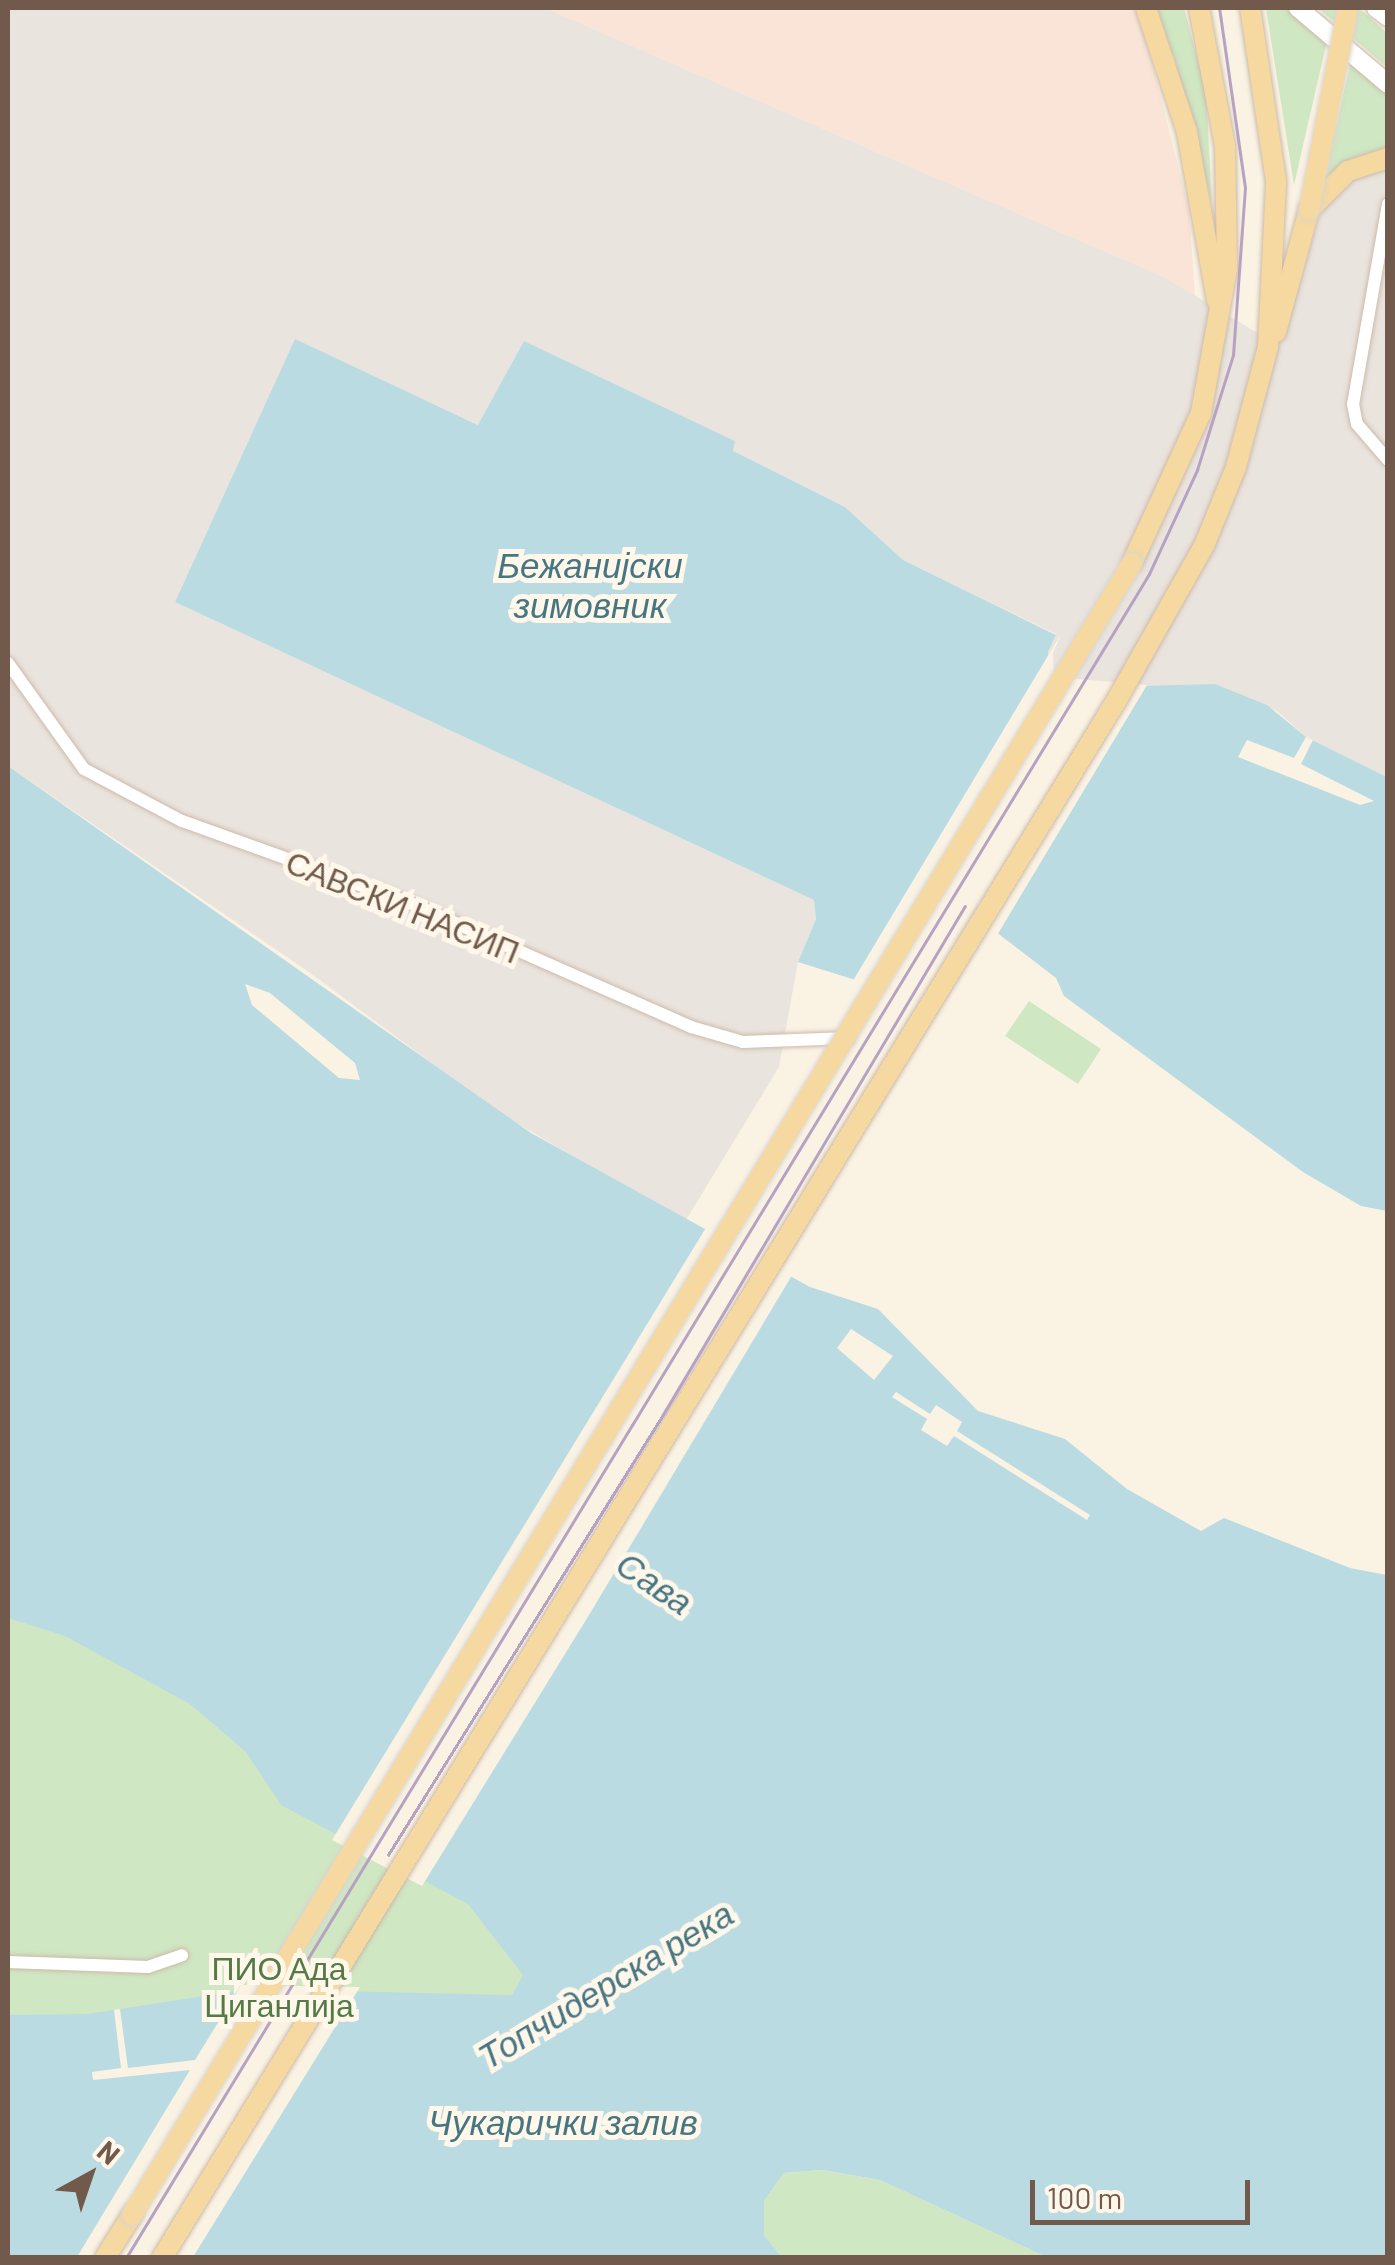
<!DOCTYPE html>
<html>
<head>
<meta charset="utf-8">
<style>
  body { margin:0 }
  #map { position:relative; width:1395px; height:2265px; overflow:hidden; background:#faf3e4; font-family:Barlow,sans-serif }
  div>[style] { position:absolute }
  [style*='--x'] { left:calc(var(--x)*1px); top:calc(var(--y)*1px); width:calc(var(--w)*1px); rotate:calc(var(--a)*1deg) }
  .commercial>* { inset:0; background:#fae4d8 }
  .industrial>* { inset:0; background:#eae4de }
  .green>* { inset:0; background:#d0e7c3 }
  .water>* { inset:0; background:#badbe2 }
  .pier>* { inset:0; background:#faf3e4 }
  .roads { filter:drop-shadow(0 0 2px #cbbbab) drop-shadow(0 0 2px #cbbbab) }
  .minor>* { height:12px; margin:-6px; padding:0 6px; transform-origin:6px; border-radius:6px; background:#fff }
  .secondary>* { height:18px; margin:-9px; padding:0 9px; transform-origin:9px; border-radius:9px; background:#fff }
  .primary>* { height:20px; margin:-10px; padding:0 10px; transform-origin:10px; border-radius:10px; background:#f5d9a0 }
  .tram>* { height:2.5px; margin:-1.25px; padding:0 1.25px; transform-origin:1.25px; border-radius:1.25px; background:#b6a3c3 }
  .bridges { filter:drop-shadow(0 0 2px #dad4d0) drop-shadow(0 0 2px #dad4d0) }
  .primary-bridge>* { height:20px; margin:-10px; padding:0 10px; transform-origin:10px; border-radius:10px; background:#f5d9a0 }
  span { translate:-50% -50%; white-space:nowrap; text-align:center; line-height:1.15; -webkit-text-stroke:10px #fef7ea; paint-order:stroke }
  .street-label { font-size:32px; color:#715a4b }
  .park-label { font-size:32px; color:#547b47 }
  .water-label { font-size:35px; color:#477683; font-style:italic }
  .frame { position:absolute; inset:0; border:10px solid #715a4b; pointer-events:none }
  .north { position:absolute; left:40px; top:2125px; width:100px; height:100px; -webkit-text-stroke:8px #fef7ea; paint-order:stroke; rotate:40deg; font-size:28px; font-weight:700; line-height:40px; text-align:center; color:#715a4b }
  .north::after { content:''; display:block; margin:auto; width:35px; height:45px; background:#715a4b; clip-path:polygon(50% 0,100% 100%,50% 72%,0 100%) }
  .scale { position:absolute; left:1030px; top:2180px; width:220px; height:45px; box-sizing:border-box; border:5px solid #715a4b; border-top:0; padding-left:12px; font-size:30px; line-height:35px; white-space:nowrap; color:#715a4b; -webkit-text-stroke:8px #fef7ea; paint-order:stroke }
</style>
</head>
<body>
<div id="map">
  <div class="commercial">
    <i style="clip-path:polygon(545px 8px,1138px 8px,1189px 209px,1195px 296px,1164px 277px)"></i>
  </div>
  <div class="industrial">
    <i style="clip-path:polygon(8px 8px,545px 8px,1164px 277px,1279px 346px,1288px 295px,1301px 279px,1319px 217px,1351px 174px,1387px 160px,1387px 777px,1306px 737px,1277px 711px,1207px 684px,1168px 690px,1065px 688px,1049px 679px,1048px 652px,1056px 634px,903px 560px,845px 507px,732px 451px,735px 441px,524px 341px,479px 425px,295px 340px,175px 602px,814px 900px,816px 919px,798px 962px,779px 1067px,686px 1220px,632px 1191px,496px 1111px,313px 975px,8px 766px)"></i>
  </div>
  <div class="green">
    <i style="clip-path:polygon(1154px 8px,1184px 8px,1206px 93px,1212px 203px,1174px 57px)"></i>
    <i style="clip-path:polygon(1266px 8px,1289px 8px,1327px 41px,1294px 185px)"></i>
    <i style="clip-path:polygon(1318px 8px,1359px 8px,1387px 33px,1387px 67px)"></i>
    <i style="clip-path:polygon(1351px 60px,1387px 94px,1386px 149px,1324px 180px)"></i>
    <i style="clip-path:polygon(1029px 1001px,1101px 1049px,1078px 1084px,1005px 1036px)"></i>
    <i style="clip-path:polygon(8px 1406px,657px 1945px,8px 2257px)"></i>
    <i style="clip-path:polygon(822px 2170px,880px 2180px,1046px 2257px,782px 2257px,764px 2235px,764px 2201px,784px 2173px)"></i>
  </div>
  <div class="water">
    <i style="clip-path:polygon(295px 339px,478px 425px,524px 341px,735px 441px,733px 451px,845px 507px,903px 560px,1056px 635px,1048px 652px,1049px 679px,1065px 688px,1215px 684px,1267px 705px,1306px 737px,1387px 777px,1387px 1211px,1361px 1206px,1303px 1172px,1064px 996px,1056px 978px,983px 922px,937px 905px,865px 983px,798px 962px,816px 919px,814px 900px,175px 602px)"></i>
    <i style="clip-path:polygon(8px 766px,531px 1133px,810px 1287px,878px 1309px,978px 1411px,1065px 1439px,1127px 1489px,1201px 1531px,1224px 1518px,1350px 1568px,1387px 1575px,1387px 2257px,1046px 2257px,880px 2180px,822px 2170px,784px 2173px,764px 2201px,764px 2235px,782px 2257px,8px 2257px,8px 2015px,87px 2014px,250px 1989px,512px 1995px,523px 1975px,468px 1904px,281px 1805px,246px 1752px,190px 1704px,65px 1636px,8px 1618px)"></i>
  </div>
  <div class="pier">
    <i style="clip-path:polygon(1061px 634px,1053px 653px,1054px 677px,1147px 685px,996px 937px,919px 906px,865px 988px,851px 984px)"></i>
    <i style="clip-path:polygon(1306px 737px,1313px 740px,1301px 764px,1374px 801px,1360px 805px,1238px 757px,1247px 740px,1294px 758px)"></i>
    <i style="clip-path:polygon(245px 984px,270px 993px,355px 1063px,360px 1080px,339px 1078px,252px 1005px)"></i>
    <i style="clip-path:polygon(707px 1226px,794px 1272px,589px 1615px,422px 1886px,332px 1840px)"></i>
    <i style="clip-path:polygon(851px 1329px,893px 1356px,874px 1380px,837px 1348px)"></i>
    <i style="clip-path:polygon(896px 1392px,930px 1414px,936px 1405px,962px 1422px,957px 1431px,1090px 1515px,1087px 1520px,954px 1436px,947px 1446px,921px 1430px,927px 1419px,892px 1397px)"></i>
    <i style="clip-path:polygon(241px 1985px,360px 1987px,193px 2257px,77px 2257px,190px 2070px,93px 2080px,92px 2072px,121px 2068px,114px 2010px,120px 2009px,128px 2068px,195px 2060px)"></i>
  </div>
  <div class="roads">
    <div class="minor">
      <i style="--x:1388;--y:204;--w:203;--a:99.9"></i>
      <i style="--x:1353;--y:404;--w:20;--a:79"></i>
      <i style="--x:1357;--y:424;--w:48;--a:49.3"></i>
      <i style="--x:8;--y:663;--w:130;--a:54.4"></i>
      <i style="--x:84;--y:769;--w:111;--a:28"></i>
      <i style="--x:182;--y:821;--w:242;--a:19.8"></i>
      <i style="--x:410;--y:903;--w:307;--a:23.8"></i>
      <i style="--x:691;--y:1027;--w:54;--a:16.1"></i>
      <i style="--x:743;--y:1042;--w:105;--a:-2.2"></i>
      <i style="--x:8;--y:1962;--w:140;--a:2"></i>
      <i style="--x:148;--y:1967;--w:36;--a:-19"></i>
    </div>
    <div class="secondary">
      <i style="--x:1298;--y:8;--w:118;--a:40.2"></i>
      <i style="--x:1376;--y:8;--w:15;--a:37"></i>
    </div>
    <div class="primary">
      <i style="--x:1146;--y:8;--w:131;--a:71.7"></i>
      <i style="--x:1187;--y:132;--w:172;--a:79.9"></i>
      <i style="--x:1276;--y:332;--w:126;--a:-74.9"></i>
      <i style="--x:1309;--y:210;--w:55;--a:-45"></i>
      <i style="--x:1348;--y:171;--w:42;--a:-18"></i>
      <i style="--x:1132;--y:563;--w:165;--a:-65.3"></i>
      <i style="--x:1201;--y:413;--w:147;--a:-79.8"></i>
      <i style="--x:1227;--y:268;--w:122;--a:-90.9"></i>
      <i style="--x:1225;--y:146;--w:140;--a:-100.7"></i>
      <i style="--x:105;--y:2258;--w:51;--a:-57.9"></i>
      <i style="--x:162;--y:2258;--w:1824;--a:-58.5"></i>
      <i style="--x:1115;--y:703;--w:180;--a:-60.5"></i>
      <i style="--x:1204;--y:546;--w:85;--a:-67.9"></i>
      <i style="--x:1236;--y:467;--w:124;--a:-75.1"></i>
      <i style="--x:1268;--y:347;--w:166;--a:-87.2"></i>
      <i style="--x:1276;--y:181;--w:175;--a:-98.5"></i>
    </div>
  </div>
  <div class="tram">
    <i style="--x:388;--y:1855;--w:515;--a:-58.01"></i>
    <i style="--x:661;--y:1418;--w:595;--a:-59.3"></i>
    <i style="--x:126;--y:2258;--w:1970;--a:-58.72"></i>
    <i style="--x:1149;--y:574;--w:115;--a:-65.2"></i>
    <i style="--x:1197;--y:470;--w:121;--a:-72.6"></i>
    <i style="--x:1233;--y:355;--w:167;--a:-85.9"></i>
    <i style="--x:1245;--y:188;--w:182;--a:-98.2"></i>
  </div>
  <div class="bridges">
    <div class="primary-bridge">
      <i style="--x:1309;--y:210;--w:206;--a:-79.1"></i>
      <i style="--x:132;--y:2215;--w:1931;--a:-58.81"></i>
    </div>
  </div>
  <div class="street-label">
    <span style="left:403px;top:906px;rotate:22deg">САВСКИ НАСИП</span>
  </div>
  <div class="park-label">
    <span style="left:279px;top:1986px">ПИО Ада<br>Циганлија</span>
  </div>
  <div class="water-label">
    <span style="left:590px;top:584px">Бежанијски<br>зимовник</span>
    <span style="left:655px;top:1582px;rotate:34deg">Сава</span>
    <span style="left:605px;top:1984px;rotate:-31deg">Топчидерска река</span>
    <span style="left:563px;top:2121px">Чукарички залив</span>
  </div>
  <div class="frame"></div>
  <div class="north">N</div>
  <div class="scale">100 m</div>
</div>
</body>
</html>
